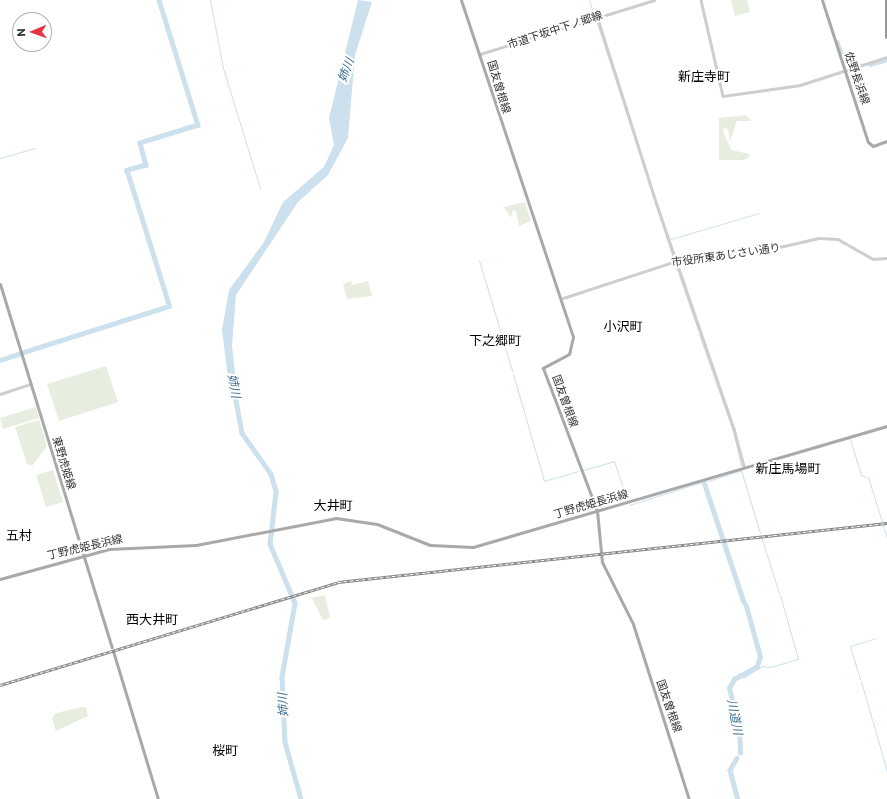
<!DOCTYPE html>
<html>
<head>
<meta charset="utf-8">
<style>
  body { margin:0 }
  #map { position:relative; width:887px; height:799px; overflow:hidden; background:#fff; font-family:Commissioner,"Noto Sans JP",sans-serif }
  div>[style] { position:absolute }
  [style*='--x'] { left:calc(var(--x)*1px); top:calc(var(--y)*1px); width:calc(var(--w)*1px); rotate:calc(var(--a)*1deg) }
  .green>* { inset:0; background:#e7eee0 }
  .water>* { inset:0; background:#cce0ed }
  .stream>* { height:1px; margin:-0.5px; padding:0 0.5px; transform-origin:0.5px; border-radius:0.5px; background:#cce0ed }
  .river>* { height:4.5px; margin:-2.25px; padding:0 2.25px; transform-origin:2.25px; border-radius:2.25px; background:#cce0ed }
  .minor>* { height:2.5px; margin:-1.25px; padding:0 1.25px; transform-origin:1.25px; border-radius:1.25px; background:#cecece }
  .major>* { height:3px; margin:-1.5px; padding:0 1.5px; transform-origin:1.5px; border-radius:1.5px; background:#a9a9a9 }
  .highway>* { height:4px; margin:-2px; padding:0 2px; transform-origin:2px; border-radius:2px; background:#989898 }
  .rail>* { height:2.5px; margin-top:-1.25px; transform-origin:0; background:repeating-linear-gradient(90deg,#fff 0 3px,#868686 0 6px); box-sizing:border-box; border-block:1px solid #868686 }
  span { translate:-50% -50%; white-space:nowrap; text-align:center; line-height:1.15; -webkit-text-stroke:4px #fff; paint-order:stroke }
  .street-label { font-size:11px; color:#313131 }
  .water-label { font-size:12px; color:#3e7194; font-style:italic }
  .quarter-label { font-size:13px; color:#000 }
  .north { position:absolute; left:12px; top:12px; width:40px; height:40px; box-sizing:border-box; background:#fff; border:1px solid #adadad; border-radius:50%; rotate:268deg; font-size:11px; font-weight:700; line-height:16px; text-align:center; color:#313131 }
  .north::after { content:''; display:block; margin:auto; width:14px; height:18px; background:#e53640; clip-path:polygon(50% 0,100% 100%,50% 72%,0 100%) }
</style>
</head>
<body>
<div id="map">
  <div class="green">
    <i style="clip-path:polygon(731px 0,747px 0,750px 12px,735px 16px)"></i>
    <i style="clip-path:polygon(746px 115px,751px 121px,737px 121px,730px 141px,728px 130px,725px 127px,723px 131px,731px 150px,749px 154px,749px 157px,744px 160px,719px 160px,719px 118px)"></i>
    <i style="clip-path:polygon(525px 202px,531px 221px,519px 226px,516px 212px,513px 210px,511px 218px,504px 207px)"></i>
    <i style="clip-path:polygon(351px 281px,352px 285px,368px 281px,372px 296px,347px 299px,343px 284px)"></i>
    <i style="clip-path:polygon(106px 366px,118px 402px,59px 421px,47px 384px)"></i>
    <i style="clip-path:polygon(36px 407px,39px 418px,3px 429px,0 418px)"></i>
    <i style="clip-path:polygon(39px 420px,47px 446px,32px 466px,27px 464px,15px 427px)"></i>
    <i style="clip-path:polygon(53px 470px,63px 502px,46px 507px,36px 475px)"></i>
    <i style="clip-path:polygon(325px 595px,330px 618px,323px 620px,312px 598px)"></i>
    <i style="clip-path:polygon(82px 707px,86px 708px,88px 716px,56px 731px,52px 718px,56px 713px)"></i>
  </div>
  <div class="water">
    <i style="clip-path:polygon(358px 0,372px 2px,355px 55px,348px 138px,328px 175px,298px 202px,236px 295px,232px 345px,236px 382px,229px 386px,222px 330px,229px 290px,264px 242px,283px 202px,324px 167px,334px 145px,329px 118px)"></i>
  </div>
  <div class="stream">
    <i style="--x:210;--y:0;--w:69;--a:79.2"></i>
    <i style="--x:223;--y:68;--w:126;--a:72.9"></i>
    <i style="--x:589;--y:0;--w:18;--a:71"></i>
    <i style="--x:596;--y:20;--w:113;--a:71.9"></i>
    <i style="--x:636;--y:143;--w:121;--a:72.2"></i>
    <i style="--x:0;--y:158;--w:36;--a:-16"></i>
    <i style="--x:671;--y:239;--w:92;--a:-16.5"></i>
    <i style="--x:479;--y:260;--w:116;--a:73.4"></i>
    <i style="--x:676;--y:266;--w:68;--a:71"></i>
    <i style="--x:699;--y:334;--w:103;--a:70.7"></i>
    <i style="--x:733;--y:431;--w:35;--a:77"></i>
    <i style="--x:513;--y:374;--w:111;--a:73.8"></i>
    <i style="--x:544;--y:481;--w:36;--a:-16"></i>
    <i style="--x:850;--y:439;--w:38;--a:73"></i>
    <i style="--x:861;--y:475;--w:5;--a:22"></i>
    <i style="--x:583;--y:470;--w:32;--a:-16"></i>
    <i style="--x:614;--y:461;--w:41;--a:71.6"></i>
    <i style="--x:741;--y:470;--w:66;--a:73.2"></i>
    <i style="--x:868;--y:477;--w:64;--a:72.7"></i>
    <i style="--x:708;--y:481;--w:35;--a:-18"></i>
    <i style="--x:629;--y:505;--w:80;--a:-17.5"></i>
    <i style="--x:761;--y:536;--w:60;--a:72.5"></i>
    <i style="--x:741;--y:675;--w:1;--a:45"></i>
    <i style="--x:743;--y:678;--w:22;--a:-32"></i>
    <i style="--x:762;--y:666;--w:9;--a:6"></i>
    <i style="--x:771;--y:667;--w:28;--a:-17"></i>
    <i style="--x:798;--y:659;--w:66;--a:-105.7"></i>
    <i style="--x:860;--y:679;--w:34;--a:-107"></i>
    <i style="--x:850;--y:646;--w:27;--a:-17"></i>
    <i style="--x:861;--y:681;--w:41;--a:74.2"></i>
    <i style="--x:873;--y:722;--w:52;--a:74.4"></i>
  </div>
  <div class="river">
    <i style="--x:159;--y:0;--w:131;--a:72.7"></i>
    <i style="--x:198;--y:125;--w:61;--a:162.8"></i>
    <i style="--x:140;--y:143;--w:23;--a:75"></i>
    <i style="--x:146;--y:165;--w:20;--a:165"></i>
    <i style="--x:127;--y:170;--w:140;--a:72.6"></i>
    <i style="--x:837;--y:42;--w:12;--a:70"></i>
    <i style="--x:870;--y:64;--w:18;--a:-16"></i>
    <i style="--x:24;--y:352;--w:152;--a:-17.6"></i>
    <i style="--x:0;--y:360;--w:20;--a:-18"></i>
    <i style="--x:232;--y:379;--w:55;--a:79.5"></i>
    <i style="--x:242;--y:433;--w:50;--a:54.7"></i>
    <i style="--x:271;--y:474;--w:19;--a:74"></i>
    <i style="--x:276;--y:492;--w:52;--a:96.6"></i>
    <i style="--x:270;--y:544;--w:64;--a:67"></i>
    <i style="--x:295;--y:603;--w:75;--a:100"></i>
    <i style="--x:282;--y:677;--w:65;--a:87.4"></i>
    <i style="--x:285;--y:742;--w:59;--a:74.3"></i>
    <i style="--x:704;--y:482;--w:126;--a:71.6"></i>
    <i style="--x:740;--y:753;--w:24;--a:-92"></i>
    <i style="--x:739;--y:729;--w:42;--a:-103.7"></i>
    <i style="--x:729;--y:688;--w:10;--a:-61"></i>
    <i style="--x:734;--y:679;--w:26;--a:-29"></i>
    <i style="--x:757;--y:666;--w:9;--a:-72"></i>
    <i style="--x:760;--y:657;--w:53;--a:-105.4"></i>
    <i style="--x:737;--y:758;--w:14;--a:120"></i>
    <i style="--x:730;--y:770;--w:30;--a:75"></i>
  </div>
  <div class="minor">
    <i style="--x:701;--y:0;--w:98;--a:77.1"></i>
    <i style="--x:723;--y:96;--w:78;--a:-8.1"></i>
    <i style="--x:800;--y:85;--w:91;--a:-17.8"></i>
    <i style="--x:597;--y:16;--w:198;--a:72.4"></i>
    <i style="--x:657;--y:205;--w:237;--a:71"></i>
    <i style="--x:734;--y:429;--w:39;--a:75"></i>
    <i style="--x:480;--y:54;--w:182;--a:-17.2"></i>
    <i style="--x:563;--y:298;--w:119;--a:-18.1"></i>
    <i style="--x:676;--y:261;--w:109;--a:-7.9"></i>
    <i style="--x:784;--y:246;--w:36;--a:-13"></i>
    <i style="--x:819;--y:238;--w:19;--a:3"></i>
    <i style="--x:838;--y:239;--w:40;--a:29.7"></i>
    <i style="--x:873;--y:259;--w:14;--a:-4"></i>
    <i style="--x:0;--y:394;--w:32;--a:-18"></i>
  </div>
  <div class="major">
    <i style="--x:461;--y:0;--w:355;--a:71.6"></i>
    <i style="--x:573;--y:337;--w:17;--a:103"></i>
    <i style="--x:569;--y:354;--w:30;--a:152"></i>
    <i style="--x:543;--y:368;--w:153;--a:69.3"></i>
    <i style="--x:597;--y:511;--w:51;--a:84.4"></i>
    <i style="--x:602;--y:562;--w:69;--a:63.4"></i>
    <i style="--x:633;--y:624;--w:184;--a:72.3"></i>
    <i style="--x:822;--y:0;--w:149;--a:72.1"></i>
    <i style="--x:868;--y:142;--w:6;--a:39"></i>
    <i style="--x:873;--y:146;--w:15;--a:-20"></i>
    <i style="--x:0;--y:284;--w:380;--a:72.9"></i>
    <i style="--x:0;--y:579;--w:113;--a:-15.4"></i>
    <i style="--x:109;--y:549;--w:87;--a:-2.6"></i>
    <i style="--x:196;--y:545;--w:143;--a:-10.9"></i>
    <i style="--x:336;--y:518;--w:41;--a:8.3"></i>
    <i style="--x:377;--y:524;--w:57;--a:21.6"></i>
    <i style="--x:430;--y:545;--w:43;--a:2.7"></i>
    <i style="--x:473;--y:547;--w:431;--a:-16.3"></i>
    <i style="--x:113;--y:651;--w:155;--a:73.1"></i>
  </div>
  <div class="highway">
    <i style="--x:887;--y:0;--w:37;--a:90"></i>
  </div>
  <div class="rail">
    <i style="--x:0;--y:685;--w:353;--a:-16.9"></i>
    <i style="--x:338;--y:582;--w:552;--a:-6.13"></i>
  </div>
  <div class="street-label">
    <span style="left:555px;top:30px;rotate:-18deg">市道下坂中下ノ郷線</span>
    <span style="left:857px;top:78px;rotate:71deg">佐野長浜線</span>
    <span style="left:499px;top:87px;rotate:73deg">国友曽根線</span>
    <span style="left:726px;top:255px;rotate:-8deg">市役所東あじさい通り</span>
    <span style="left:565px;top:401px;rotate:70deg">国友曽根線</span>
    <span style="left:64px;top:463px;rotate:73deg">東野虎姫線</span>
    <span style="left:591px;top:504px;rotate:-16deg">丁野虎姫長浜線</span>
    <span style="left:85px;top:547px;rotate:-13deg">丁野虎姫長浜線</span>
    <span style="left:669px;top:706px;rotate:71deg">国友曽根線</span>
  </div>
  <div class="water-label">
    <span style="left:346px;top:70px;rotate:-69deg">姉川</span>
    <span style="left:234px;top:386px;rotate:80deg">姉川</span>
    <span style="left:283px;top:705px;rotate:-93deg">姉川</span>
    <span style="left:735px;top:717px;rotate:79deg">川道川</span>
  </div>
  <div class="quarter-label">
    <span style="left:704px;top:76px">新庄寺町</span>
    <span style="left:623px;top:326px">小沢町</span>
    <span style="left:495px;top:340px">下之郷町</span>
    <span style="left:788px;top:468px">新庄馬場町</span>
    <span style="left:333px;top:505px">大井町</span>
    <span style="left:19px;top:535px">五村</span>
    <span style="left:152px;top:619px">西大井町</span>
    <span style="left:225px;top:750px">桜町</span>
  </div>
  <div class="north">N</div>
</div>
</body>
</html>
